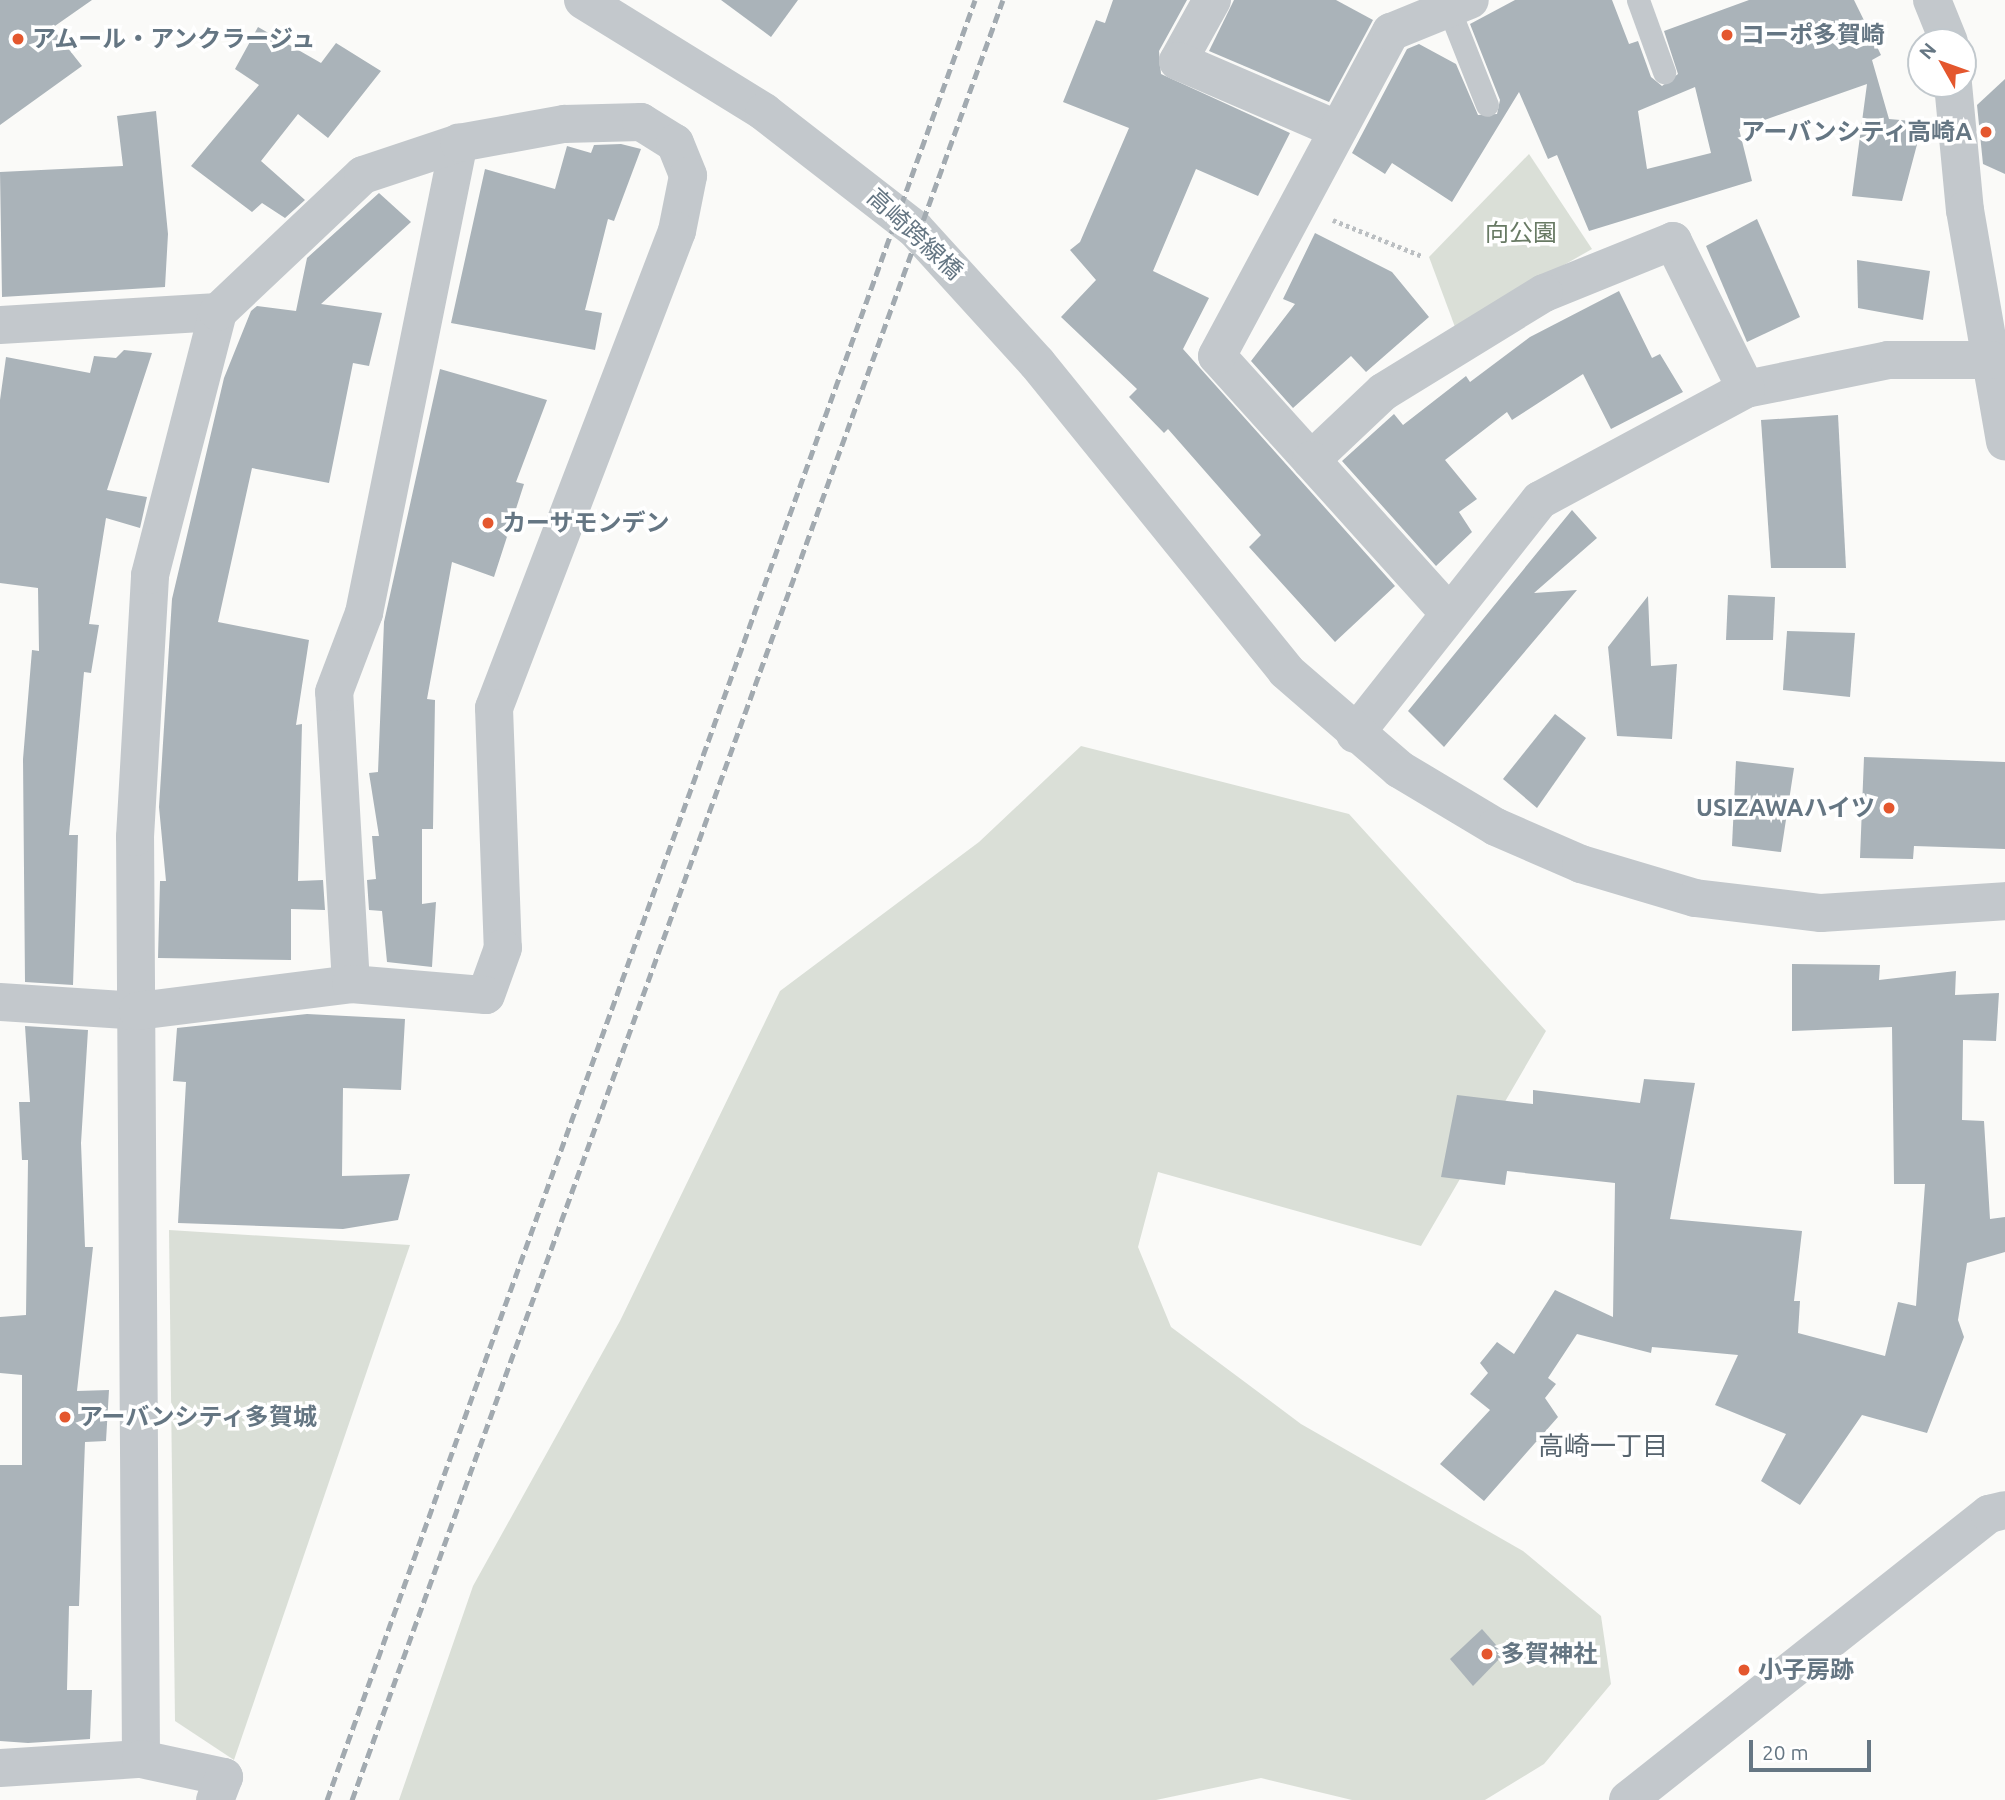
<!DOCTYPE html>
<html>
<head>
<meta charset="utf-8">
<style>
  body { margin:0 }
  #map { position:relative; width:2005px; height:1800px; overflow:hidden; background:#fafaf8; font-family:Ubuntu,"Noto Sans JP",sans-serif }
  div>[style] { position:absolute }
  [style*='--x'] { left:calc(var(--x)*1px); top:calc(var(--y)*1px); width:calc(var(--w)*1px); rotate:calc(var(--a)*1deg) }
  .green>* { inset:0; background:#dadfd7 }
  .building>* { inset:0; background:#aab3b9 }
  .path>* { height:4.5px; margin-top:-2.25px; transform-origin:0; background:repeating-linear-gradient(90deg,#bbbfc2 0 3.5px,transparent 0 7px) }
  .service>* { height:23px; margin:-11.5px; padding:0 11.5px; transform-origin:11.5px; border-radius:11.5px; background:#c3c8cc }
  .minor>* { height:38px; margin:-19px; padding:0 19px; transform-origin:19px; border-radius:19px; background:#c3c8cc }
  .tertiary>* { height:38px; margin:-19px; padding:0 19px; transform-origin:19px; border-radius:19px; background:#c3c8cc }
  .rail>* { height:5px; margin-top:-2.5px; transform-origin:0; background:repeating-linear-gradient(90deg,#a2aab0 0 10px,transparent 0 15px) }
  .dots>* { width:19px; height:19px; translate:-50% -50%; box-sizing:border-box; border:4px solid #fff; border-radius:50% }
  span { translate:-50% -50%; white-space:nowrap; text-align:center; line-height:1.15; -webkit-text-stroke:7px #fff; paint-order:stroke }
  .poi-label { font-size:24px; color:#657683; font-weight:700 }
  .left { translate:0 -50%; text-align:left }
  .right { translate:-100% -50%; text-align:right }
  .park-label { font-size:24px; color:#687a64 }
  .street-label { font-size:24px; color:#657683 }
  .neighbourhood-label { font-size:26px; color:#57646e }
  .north { position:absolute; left:1907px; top:28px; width:70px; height:70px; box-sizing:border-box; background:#fff; border:2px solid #c1c8cd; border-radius:50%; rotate:310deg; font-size:19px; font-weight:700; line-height:28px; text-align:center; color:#657683 }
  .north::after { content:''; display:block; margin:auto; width:24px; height:32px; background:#e4572e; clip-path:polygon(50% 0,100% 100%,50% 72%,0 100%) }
  .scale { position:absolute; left:1749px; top:1740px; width:122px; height:32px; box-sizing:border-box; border:4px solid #657683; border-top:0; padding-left:9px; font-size:21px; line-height:24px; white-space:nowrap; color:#657683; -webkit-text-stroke:5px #fff; paint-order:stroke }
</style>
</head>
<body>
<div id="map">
  <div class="green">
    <i style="clip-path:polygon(1529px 154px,1592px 249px,1455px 327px,1429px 257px)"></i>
    <i style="clip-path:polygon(1081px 746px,1349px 814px,1546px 1031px,1421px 1246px,1158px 1172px,1138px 1247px,1171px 1327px,1301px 1424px,1523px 1551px,1601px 1616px,1611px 1684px,1544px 1764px,1485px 1800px,1352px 1800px,1261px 1778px,1156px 1800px,399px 1800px,473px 1586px,620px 1321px,780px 991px,979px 842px)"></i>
    <i style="clip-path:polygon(169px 1230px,410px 1245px,234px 1760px,175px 1721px)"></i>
  </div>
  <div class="building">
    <i style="clip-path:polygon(0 0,92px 0,52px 28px,82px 66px,0 125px)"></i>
    <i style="clip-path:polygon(721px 0,798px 0,771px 37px)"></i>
    <i style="clip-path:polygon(1113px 0,1187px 0,1159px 51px,1161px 74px,1290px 133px,1258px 196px,1196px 169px,1153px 271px,1209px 298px,1183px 349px,1395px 586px,1335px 642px,1249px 547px,1261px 535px,1168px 429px,1164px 433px,1129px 397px,1137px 389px,1061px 317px,1096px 280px,1070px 250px,1080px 242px,1129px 128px,1063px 102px,1096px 20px,1105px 23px)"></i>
    <i style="clip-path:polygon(1234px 0,1336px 0,1373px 20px,1329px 102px,1209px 51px)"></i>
    <i style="clip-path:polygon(evenodd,1515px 0,1612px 0,1629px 44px,1638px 41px,1651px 77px,1662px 86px,1678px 74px,1664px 31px,1749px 0,1854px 0,1881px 55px,1872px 60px,1889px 119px,1923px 122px,1902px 201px,1852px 196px,1867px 84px,1739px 129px,1752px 181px,1589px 231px,1557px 155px,1548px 159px,1519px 92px,1452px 202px,1392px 163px,1385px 174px,1352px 153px,1407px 49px,1419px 44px,1456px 64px,1478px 115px,1497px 114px,1500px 100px,1470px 24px,1515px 0,1695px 87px,1711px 153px,1647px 169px,1638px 111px,1695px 87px)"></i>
    <i style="clip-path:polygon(258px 27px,321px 63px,336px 43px,381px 71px,328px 138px,298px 114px,261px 161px,305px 200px,285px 218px,262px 203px,252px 212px,191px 166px,259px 85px,235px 69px)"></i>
    <i style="clip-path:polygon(2005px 79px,2005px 174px,1983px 164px,1977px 105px)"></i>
    <i style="clip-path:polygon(156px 111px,168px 234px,165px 287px,2px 297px,0 172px,123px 166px,117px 116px)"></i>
    <i style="clip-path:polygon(621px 144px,641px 149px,614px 221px,608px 219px,585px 310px,602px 313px,595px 350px,451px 323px,485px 169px,555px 189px,567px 146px,591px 153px,594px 145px)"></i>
    <i style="clip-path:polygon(379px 193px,411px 222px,321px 304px,382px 313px,369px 366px,353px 363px,329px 483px,252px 468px,218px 622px,309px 640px,296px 725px,302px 724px,298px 881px,323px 880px,325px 910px,291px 909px,291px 960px,158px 958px,160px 881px,166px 881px,159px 807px,172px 599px,224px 378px,251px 311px,257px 306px,296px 311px,307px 258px)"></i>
    <i style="clip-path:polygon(1757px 219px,1800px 317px,1747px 342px,1706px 246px)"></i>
    <i style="clip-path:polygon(1315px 233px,1392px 272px,1429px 317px,1366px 372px,1351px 356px,1293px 408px,1251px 361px,1295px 304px,1283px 299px)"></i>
    <i style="clip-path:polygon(1857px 260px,1930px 271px,1923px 320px,1858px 308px)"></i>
    <i style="clip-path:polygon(1619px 291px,1652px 358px,1660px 354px,1683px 392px,1611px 429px,1583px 374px,1512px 420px,1507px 412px,1445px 460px,1477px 499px,1459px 512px,1472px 532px,1436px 566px,1342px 461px,1394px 414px,1403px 425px,1466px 376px,1470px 382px,1530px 337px)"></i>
    <i style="clip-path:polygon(124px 350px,152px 353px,107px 490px,147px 497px,140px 528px,106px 518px,89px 624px,99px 625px,91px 673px,84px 672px,69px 835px,78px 835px,73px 985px,25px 982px,23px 759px,32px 650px,39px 651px,38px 588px,0 583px,0 400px,6px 357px,90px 373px,94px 356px,116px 358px)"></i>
    <i style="clip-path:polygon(440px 369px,547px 400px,516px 482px,524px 484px,494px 577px,452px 562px,427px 699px,435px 700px,433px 829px,422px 829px,422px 904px,436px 902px,432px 967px,387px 962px,382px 911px,369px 910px,367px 880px,376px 879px,372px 836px,379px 836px,369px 773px,378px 772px,384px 622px)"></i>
    <i style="clip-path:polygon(1838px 415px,1846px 568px,1771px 568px,1761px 420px)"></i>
    <i style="clip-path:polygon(1572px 510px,1597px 538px,1534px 593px,1577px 590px,1444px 747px,1408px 711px)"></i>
    <i style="clip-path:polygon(1728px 595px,1775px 597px,1773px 640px,1726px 640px)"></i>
    <i style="clip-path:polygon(1648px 596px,1651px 666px,1677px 664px,1672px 739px,1617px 736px,1608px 647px)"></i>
    <i style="clip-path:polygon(1787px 631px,1855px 633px,1850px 697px,1783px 690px)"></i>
    <i style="clip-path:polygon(1555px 714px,1586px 738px,1537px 808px,1503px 779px)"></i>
    <i style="clip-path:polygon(1864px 757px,2005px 762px,2005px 849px,1914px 846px,1913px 859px,1860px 858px)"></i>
    <i style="clip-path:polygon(1736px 761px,1794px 768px,1781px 852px,1732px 846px)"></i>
    <i style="clip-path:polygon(1792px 964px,1880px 965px,1879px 980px,1956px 971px,1955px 995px,1999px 993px,1996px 1041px,1963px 1040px,1962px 1120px,1984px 1121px,1990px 1219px,2005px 1217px,2005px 1252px,1967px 1263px,1958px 1320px,1964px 1337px,1927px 1433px,1862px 1415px,1800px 1505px,1761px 1481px,1786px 1434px,1715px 1405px,1738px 1355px,1652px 1347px,1651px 1353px,1577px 1334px,1548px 1378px,1556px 1384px,1545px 1398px,1558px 1417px,1484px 1501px,1440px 1464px,1490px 1410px,1470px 1394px,1488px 1373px,1480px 1363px,1497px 1342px,1514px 1354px,1555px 1290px,1613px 1317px,1615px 1183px,1507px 1171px,1505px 1185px,1441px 1177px,1457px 1095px,1533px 1104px,1533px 1090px,1640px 1103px,1644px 1079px,1695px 1083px,1670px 1219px,1802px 1231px,1794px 1301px,1800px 1301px,1798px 1333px,1885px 1356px,1898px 1302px,1916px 1306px,1925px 1184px,1894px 1184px,1892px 1027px,1792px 1031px)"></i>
    <i style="clip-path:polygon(307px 1014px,405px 1019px,401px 1090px,343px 1088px,342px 1176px,410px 1174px,398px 1220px,343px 1229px,178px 1223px,186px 1082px,173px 1081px,177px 1028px)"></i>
    <i style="clip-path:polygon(25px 1026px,88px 1030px,81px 1143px,85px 1247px,93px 1247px,77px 1391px,109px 1390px,106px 1441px,85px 1442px,79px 1606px,69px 1606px,67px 1690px,92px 1690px,90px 1739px,28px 1743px,0 1741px,0 1465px,22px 1465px,22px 1375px,0 1373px,0 1317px,26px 1315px,28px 1160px,22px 1160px,19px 1102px,30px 1102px)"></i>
    <i style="clip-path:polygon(1482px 1629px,1504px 1654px,1473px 1686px,1450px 1659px)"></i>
  </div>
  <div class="path">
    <i style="--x:1333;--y:220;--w:96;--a:22"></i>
  </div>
  <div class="service">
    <i style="--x:1638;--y:0;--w:77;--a:70.1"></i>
    <i style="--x:1449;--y:9;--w:103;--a:68.4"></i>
  </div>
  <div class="minor">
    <i style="--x:1212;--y:0;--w:70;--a:119.1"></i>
    <i style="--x:1178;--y:61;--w:174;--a:23.3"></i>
    <i style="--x:1932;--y:0;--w:45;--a:68"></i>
    <i style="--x:1953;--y:84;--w:127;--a:84.6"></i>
    <i style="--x:1965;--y:210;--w:235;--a:80.2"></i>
    <i style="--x:0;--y:325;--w:218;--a:-3.4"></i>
    <i style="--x:1746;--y:389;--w:145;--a:-11.5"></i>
    <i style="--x:1888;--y:360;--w:103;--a:0"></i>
    <i style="--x:1311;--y:460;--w:140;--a:-132.1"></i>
    <i style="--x:1217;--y:356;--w:368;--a:-61.8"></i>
    <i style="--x:1391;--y:32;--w:85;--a:-22.1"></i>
    <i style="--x:1355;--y:734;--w:298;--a:-51.7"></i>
    <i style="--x:1540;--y:500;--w:234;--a:-28.3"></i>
    <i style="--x:1746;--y:389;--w:165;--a:-116.3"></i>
    <i style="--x:1673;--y:241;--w:139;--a:158"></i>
    <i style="--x:1544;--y:293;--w:189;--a:148.4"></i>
    <i style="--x:1383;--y:392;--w:99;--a:136.6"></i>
    <i style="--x:1311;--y:460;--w:206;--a:48"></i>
    <i style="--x:351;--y:984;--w:292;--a:-93.3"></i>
    <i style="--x:334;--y:692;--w:85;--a:-69.2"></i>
    <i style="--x:364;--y:613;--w:480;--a:-78.6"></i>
    <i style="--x:141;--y:1759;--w:922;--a:-90.37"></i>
    <i style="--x:135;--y:837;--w:262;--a:-86.7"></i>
    <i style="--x:150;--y:575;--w:272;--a:-75.5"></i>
    <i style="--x:218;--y:312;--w:199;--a:-43.4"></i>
    <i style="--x:363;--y:175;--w:101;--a:-18.4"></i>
    <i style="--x:459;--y:143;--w:107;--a:-10.3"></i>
    <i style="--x:564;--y:124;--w:77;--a:-1.5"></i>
    <i style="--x:641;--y:122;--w:40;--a:32"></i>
    <i style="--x:675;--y:143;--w:35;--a:68"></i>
    <i style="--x:688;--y:176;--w:56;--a:101.3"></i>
    <i style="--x:677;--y:231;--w:511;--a:110.99"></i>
    <i style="--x:494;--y:708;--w:240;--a:87.9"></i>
    <i style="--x:503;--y:948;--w:50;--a:109.9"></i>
    <i style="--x:0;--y:1768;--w:141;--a:-3.7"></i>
    <i style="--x:141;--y:1759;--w:85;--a:12.2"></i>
    <i style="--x:224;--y:1777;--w:25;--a:111"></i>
    <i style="--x:1628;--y:1800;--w:461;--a:-38.4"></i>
    <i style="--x:1989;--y:1514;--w:16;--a:-14"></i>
  </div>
  <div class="tertiary">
    <i style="--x:583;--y:0;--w:213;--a:31.7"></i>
    <i style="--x:764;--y:112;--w:191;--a:37.8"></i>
    <i style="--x:915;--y:229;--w:181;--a:47.7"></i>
    <i style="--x:1037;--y:363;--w:396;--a:51"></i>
    <i style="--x:1286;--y:671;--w:150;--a:40.9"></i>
    <i style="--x:1399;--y:769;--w:113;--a:30.9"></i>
    <i style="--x:1496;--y:827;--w:93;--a:23.5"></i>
    <i style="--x:1581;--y:864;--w:119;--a:16.6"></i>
    <i style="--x:1695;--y:898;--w:127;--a:6.8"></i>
    <i style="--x:1821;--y:913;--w:184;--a:-3.7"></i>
    <i style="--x:0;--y:1002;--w:138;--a:3.7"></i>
    <i style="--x:138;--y:1011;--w:215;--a:-7.2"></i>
    <i style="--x:351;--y:984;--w:135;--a:4.7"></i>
  </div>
  <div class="rail">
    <i style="--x:327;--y:1800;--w:1913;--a:-70.2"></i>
    <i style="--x:352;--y:1800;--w:1914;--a:-70.12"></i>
  </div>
  <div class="dots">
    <i style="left:1727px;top:35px;background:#e4572e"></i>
    <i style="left:18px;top:39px;background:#e4572e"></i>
    <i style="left:1986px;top:132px;background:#e4572e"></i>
    <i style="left:488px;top:523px;background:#e4572e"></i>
    <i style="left:1889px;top:808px;background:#e4572e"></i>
    <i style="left:65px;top:1417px;background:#e4572e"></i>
    <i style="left:1487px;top:1654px;background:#e4572e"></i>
    <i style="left:1744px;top:1670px;background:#e4572e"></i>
  </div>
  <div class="poi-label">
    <span class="left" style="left:1741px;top:35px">コーポ多賀崎</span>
    <span class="left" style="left:32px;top:39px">アムール・アンクラージュ</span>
    <span class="right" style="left:1972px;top:132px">アーバンシティ高崎A</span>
    <span class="left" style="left:502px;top:523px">カーサモンデン</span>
    <span class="right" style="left:1875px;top:808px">USIZAWAハイツ</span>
    <span class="left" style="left:79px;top:1417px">アーバンシティ多賀城</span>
    <span class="left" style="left:1501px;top:1654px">多賀神社</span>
    <span class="left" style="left:1758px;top:1670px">小子房跡</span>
  </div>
  <div class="park-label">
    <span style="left:1521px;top:233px">向公園</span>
  </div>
  <div class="street-label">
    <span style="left:915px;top:234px;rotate:43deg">高崎跨線橋</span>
  </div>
  <div class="neighbourhood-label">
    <span style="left:1603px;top:1446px">高崎一丁目</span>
  </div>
  <div class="north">N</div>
  <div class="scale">20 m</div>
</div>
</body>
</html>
